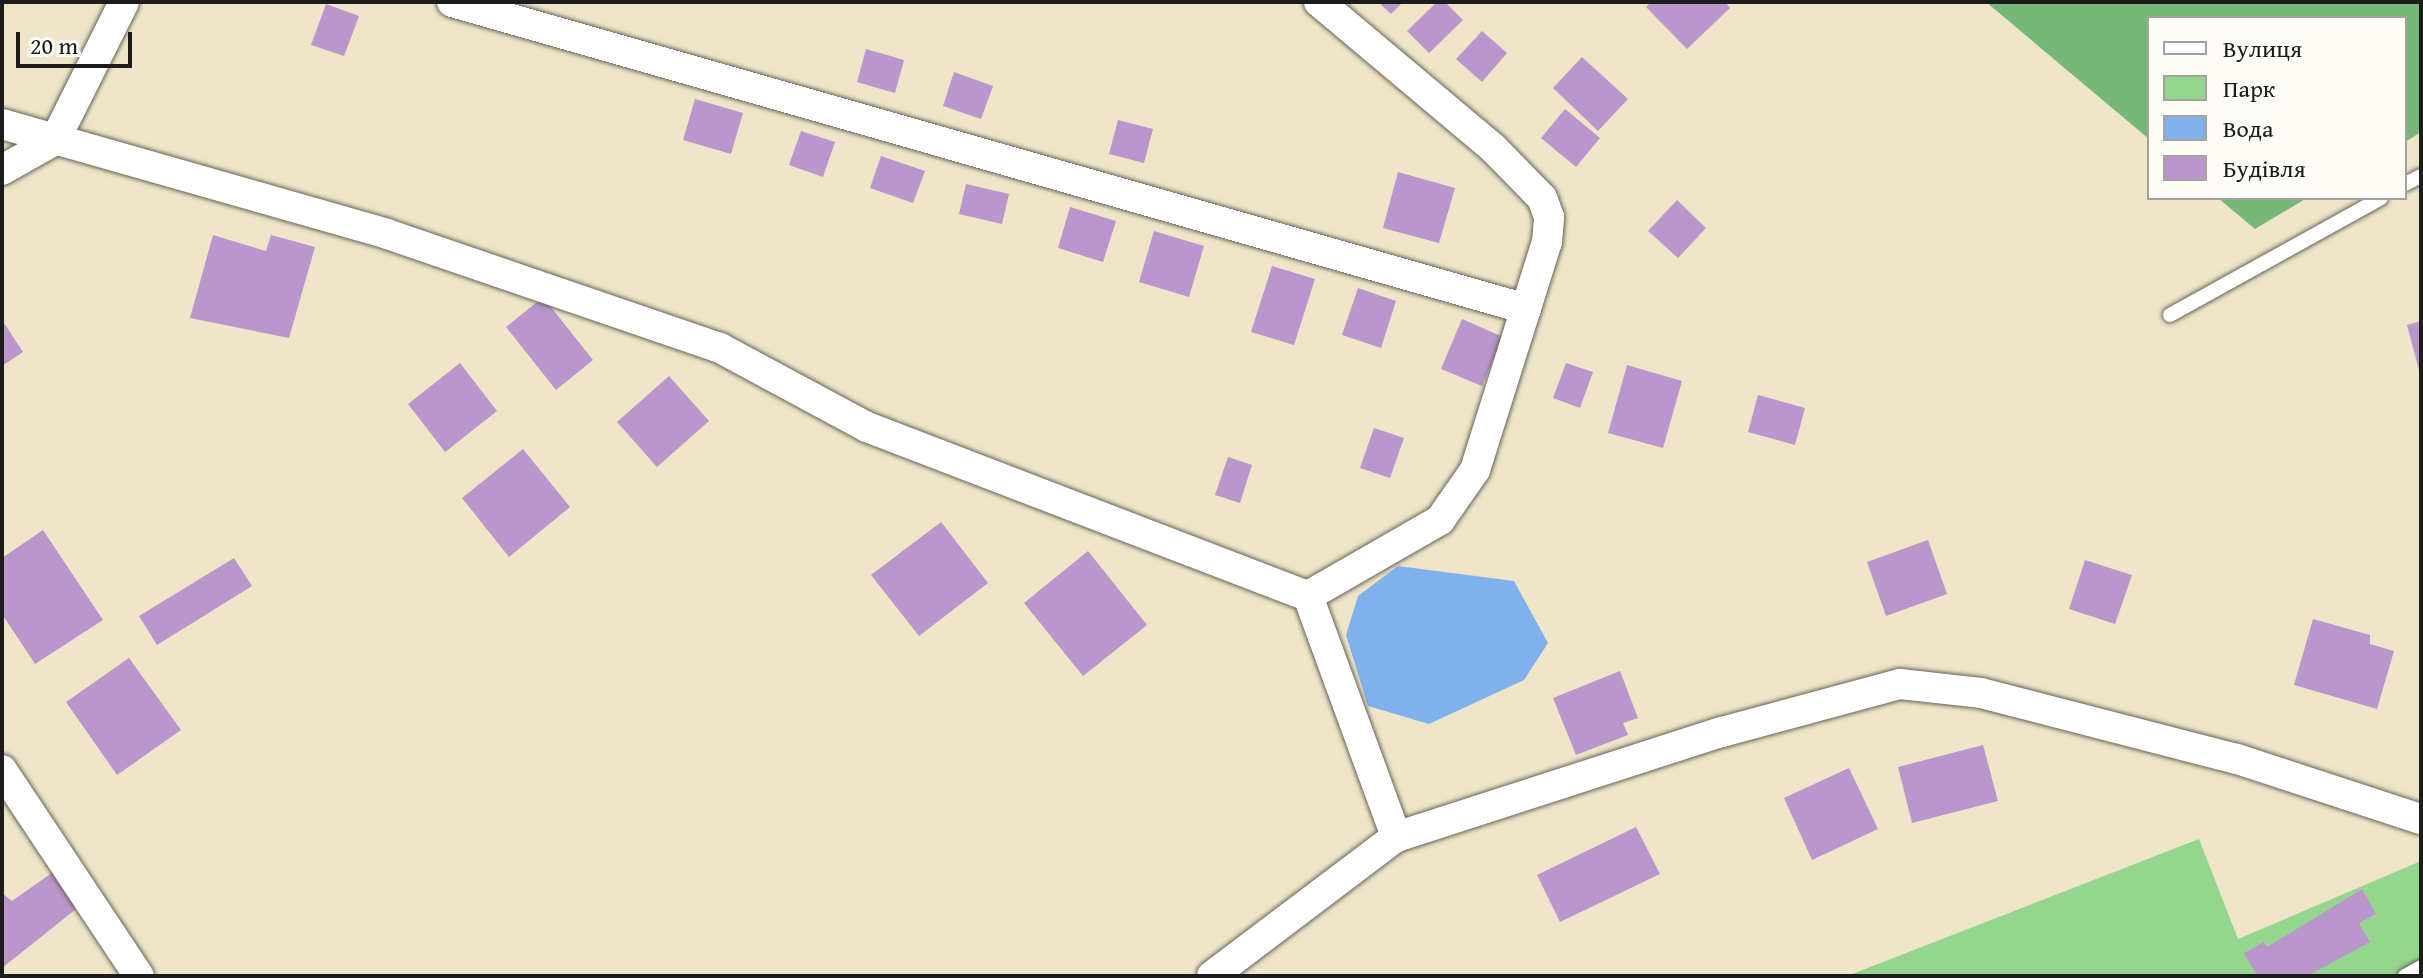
<!DOCTYPE html>
<html>
<head>
<meta charset="utf-8">
<style>
  body { margin:0 }
  #map { position:relative; width:2423px; height:978px; overflow:hidden; background:#efe5c8; font-family:"Gentium Book Plus",serif }
  div>[style] { position:absolute }
  [style*='--x'] { left:calc(var(--x)*1px); top:calc(var(--y)*1px); width:calc(var(--w)*1px); rotate:calc(var(--a)*1deg) }
  .green>* { inset:0; background:#94d68d }
  .forest>* { inset:0; background:#77b778 }
  .water>* { inset:0; background:#7fb2ec }
  .building>* { inset:0; background:#bb96cc }
  .roads { filter:drop-shadow(0 0 2px #666258) drop-shadow(0 0 2px #666258) }
  .lane>* { height:14px; margin:-7px; padding:0 7px; transform-origin:7px; border-radius:7px; background:#fff }
  .street>* { height:30px; margin:-15px; padding:0 15px; transform-origin:15px; border-radius:15px; background:#fff }
  span { translate:-50% -50%; white-space:nowrap; text-align:center; line-height:1.15; -webkit-text-stroke:6px #fdfcf7; paint-order:stroke }
  .frame { position:absolute; inset:0; border:4px solid #1c1c1c; pointer-events:none }
  .legend { position:absolute; left:2147px; top:16px; width:260px; height:184px; box-sizing:border-box; background:#fdfcf7; border:2px solid #a3a29f; margin:0; padding:10px 14px; list-style:none; font-size:24px; color:#1c1c1c }
  .legend li { display:flex; align-items:center; gap:16px; height:40px }
  .legend b { width:40px; border:2px solid #a3a29f }
  .scale { position:absolute; left:16px; top:32px; width:116px; height:36px; box-sizing:border-box; border:4px solid #1c1c1c; border-top:0; padding-left:10px; font-size:24px; line-height:28px; white-space:nowrap; color:#1c1c1c; -webkit-text-stroke:6px #fdfcf7; paint-order:stroke }
</style>
</head>
<body>
<div id="map">
  <div class="green">
    <i style="clip-path:polygon(2199px 839px,2238px 939px,2421px 861px,2421px 976px,1847px 976px)"></i>
  </div>
  <div class="forest">
    <i style="clip-path:polygon(1986px 2px,2421px 2px,2421px 132px,2405px 142px,2405px 18px,2149px 18px,2149px 139px)"></i>
    <i style="clip-path:polygon(2218px 198px,2307px 198px,2255px 229px)"></i>
  </div>
  <div class="water">
    <i style="clip-path:polygon(1398px 566px,1514px 581px,1548px 643px,1524px 680px,1429px 724px,1368px 706px,1346px 635px,1358px 596px)"></i>
  </div>
  <div class="building">
    <i style="clip-path:polygon(1378px 2px,1403px 2px,1391px 14px)"></i>
    <i style="clip-path:polygon(1437px 2px,1445px 2px,1463px 20px,1429px 53px,1407px 31px)"></i>
    <i style="clip-path:polygon(1651px 2px,1725px 2px,1730px 8px,1687px 49px,1646px 7px)"></i>
    <i style="clip-path:polygon(326px 4px,359px 16px,344px 56px,311px 45px)"></i>
    <i style="clip-path:polygon(1482px 31px,1507px 53px,1482px 82px,1456px 59px)"></i>
    <i style="clip-path:polygon(866px 49px,904px 60px,895px 93px,857px 82px)"></i>
    <i style="clip-path:polygon(1582px 57px,1628px 99px,1598px 131px,1553px 88px)"></i>
    <i style="clip-path:polygon(954px 72px,993px 86px,981px 119px,943px 106px)"></i>
    <i style="clip-path:polygon(695px 99px,743px 113px,731px 154px,683px 140px)"></i>
    <i style="clip-path:polygon(1565px 109px,1600px 138px,1576px 167px,1541px 138px)"></i>
    <i style="clip-path:polygon(1118px 120px,1153px 129px,1144px 163px,1109px 154px)"></i>
    <i style="clip-path:polygon(801px 131px,835px 142px,823px 177px,789px 165px)"></i>
    <i style="clip-path:polygon(881px 156px,925px 171px,913px 203px,870px 188px)"></i>
    <i style="clip-path:polygon(1398px 172px,1455px 188px,1439px 243px,1383px 228px)"></i>
    <i style="clip-path:polygon(966px 184px,1009px 194px,1002px 224px,959px 214px)"></i>
    <i style="clip-path:polygon(1677px 200px,1706px 228px,1678px 258px,1648px 231px)"></i>
    <i style="clip-path:polygon(1070px 207px,1116px 221px,1103px 262px,1058px 248px)"></i>
    <i style="clip-path:polygon(1154px 231px,1204px 246px,1189px 297px,1139px 282px)"></i>
    <i style="clip-path:polygon(213px 235px,266px 251px,271px 235px,315px 247px,289px 338px,190px 318px)"></i>
    <i style="clip-path:polygon(1272px 266px,1315px 279px,1294px 345px,1251px 332px)"></i>
    <i style="clip-path:polygon(1358px 288px,1396px 301px,1381px 348px,1342px 335px)"></i>
    <i style="clip-path:polygon(543px 297px,593px 360px,556px 390px,506px 327px)"></i>
    <i style="clip-path:polygon(1462px 319px,1503px 337px,1482px 386px,1441px 369px)"></i>
    <i style="clip-path:polygon(2px 320px,23px 352px,2px 366px)"></i>
    <i style="clip-path:polygon(2421px 321px,2421px 374px,2420px 374px,2407px 325px)"></i>
    <i style="clip-path:polygon(460px 363px,497px 411px,445px 452px,408px 404px)"></i>
    <i style="clip-path:polygon(1566px 363px,1593px 372px,1580px 408px,1553px 398px)"></i>
    <i style="clip-path:polygon(1627px 365px,1682px 381px,1663px 448px,1608px 433px)"></i>
    <i style="clip-path:polygon(669px 376px,709px 421px,657px 467px,617px 422px)"></i>
    <i style="clip-path:polygon(1758px 395px,1805px 408px,1795px 445px,1748px 432px)"></i>
    <i style="clip-path:polygon(1374px 428px,1404px 438px,1390px 478px,1360px 468px)"></i>
    <i style="clip-path:polygon(523px 449px,570px 507px,509px 557px,462px 498px)"></i>
    <i style="clip-path:polygon(1228px 457px,1252px 465px,1240px 503px,1215px 495px)"></i>
    <i style="clip-path:polygon(941px 522px,988px 583px,919px 636px,871px 575px)"></i>
    <i style="clip-path:polygon(43px 530px,103px 620px,35px 664px,2px 614px,2px 558px)"></i>
    <i style="clip-path:polygon(1928px 540px,1947px 594px,1886px 616px,1867px 562px)"></i>
    <i style="clip-path:polygon(1088px 551px,1147px 625px,1083px 676px,1024px 603px)"></i>
    <i style="clip-path:polygon(234px 558px,252px 586px,157px 645px,139px 616px)"></i>
    <i style="clip-path:polygon(2085px 560px,2132px 575px,2115px 624px,2069px 609px)"></i>
    <i style="clip-path:polygon(2313px 619px,2370px 635px,2370px 644px,2394px 651px,2377px 709px,2294px 685px)"></i>
    <i style="clip-path:polygon(129px 658px,181px 730px,117px 775px,66px 702px)"></i>
    <i style="clip-path:polygon(1620px 671px,1638px 718px,1623px 723px,1628px 735px,1576px 755px,1553px 698px)"></i>
    <i style="clip-path:polygon(1983px 745px,1998px 801px,1912px 823px,1898px 767px)"></i>
    <i style="clip-path:polygon(1849px 768px,1878px 829px,1812px 860px,1784px 798px)"></i>
    <i style="clip-path:polygon(1636px 827px,1660px 874px,1560px 922px,1537px 875px)"></i>
    <i style="clip-path:polygon(56px 870px,81px 905px,2px 968px,2px 893px,12px 901px)"></i>
    <i style="clip-path:polygon(2362px 889px,2376px 914px,2359px 923px,2370px 942px,2307px 976px,2257px 976px,2244px 953px,2264px 942px,2267px 947px)"></i>
  </div>
  <div class="roads">
    <div class="lane">
      <i style="--x:2405;--y:184;--w:18;--a:-27"></i>
      <i style="--x:2170;--y:315;--w:241;--a:-29"></i>
      <i style="--x:2405;--y:976;--w:18;--a:-29"></i>
    </div>
    <div class="street">
      <i style="--x:452;--y:2;--w:1117;--a:15.95"></i>
      <i style="--x:2;--y:124;--w:400;--a:15.9"></i>
      <i style="--x:387;--y:234;--w:352;--a:18.9"></i>
      <i style="--x:720;--y:348;--w:167;--a:28.3"></i>
      <i style="--x:867;--y:427;--w:472;--a:21"></i>
      <i style="--x:1308;--y:596;--w:257;--a:69.9"></i>
      <i style="--x:2;--y:170;--w:61;--a:-29.5"></i>
      <i style="--x:55;--y:140;--w:154;--a:-63.4"></i>
      <i style="--x:1308;--y:596;--w:152;--a:-29.9"></i>
      <i style="--x:1440;--y:520;--w:61;--a:-55"></i>
      <i style="--x:1475;--y:470;--w:239;--a:-72.5"></i>
      <i style="--x:1547;--y:242;--w:25;--a:-85"></i>
      <i style="--x:1549;--y:217;--w:20;--a:-110"></i>
      <i style="--x:1542;--y:198;--w:71;--a:-134.4"></i>
      <i style="--x:1492;--y:147;--w:226;--a:-140"></i>
      <i style="--x:2;--y:770;--w:247;--a:56.4"></i>
      <i style="--x:1212;--y:976;--w:231;--a:-37.1"></i>
      <i style="--x:1396;--y:837;--w:342;--a:-17.9"></i>
      <i style="--x:1722;--y:732;--w:184;--a:-15.1"></i>
      <i style="--x:1900;--y:684;--w:81;--a:6.3"></i>
      <i style="--x:1981;--y:693;--w:264;--a:14.5"></i>
      <i style="--x:2237;--y:759;--w:194;--a:18.1"></i>
    </div>
  </div>
  <div class="frame"></div>
  <ul class="legend">
  <li><b style="height:10px;background:#fff"></b>Вулиця</li>
  <li><b style="height:22px;background:#94d68d"></b>Парк</li>
  <li><b style="height:22px;background:#7fb2ec"></b>Вода</li>
  <li><b style="height:22px;background:#bb96cc"></b>Будівля</li>
  </ul>
  <div class="scale">20 m</div>
</div>
</body>
</html>
